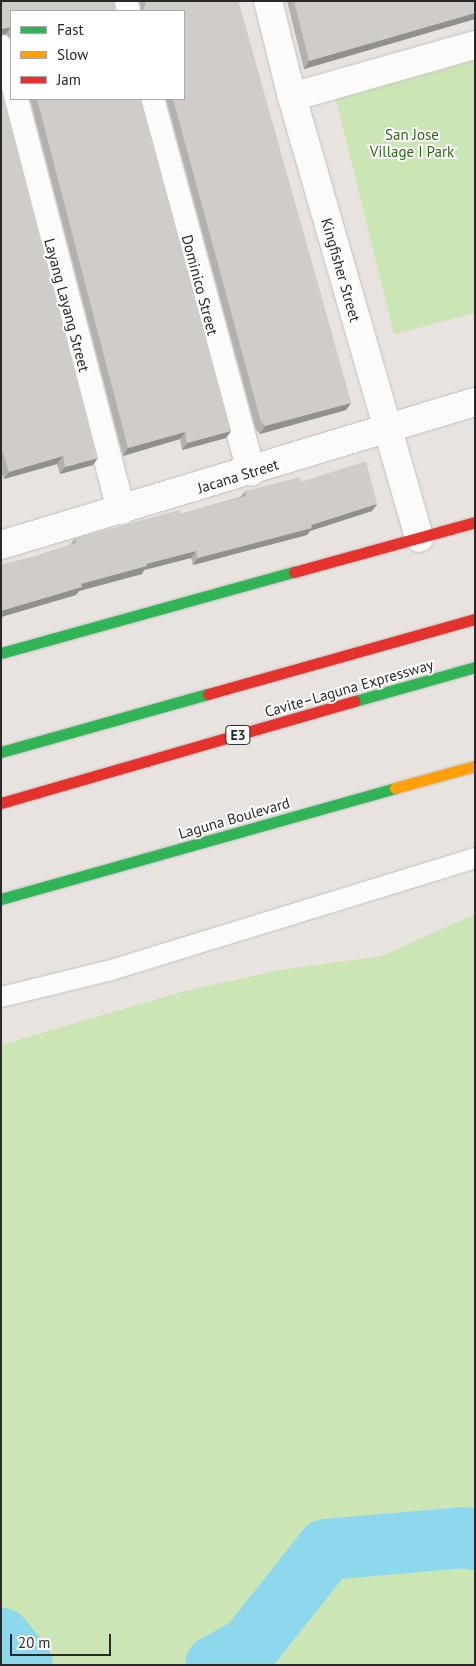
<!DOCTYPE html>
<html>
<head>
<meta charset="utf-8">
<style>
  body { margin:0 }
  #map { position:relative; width:476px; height:1666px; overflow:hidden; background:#e8e3de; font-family:"PT Sans",sans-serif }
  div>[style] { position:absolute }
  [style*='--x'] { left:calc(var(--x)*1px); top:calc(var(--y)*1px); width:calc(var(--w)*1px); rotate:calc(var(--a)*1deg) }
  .green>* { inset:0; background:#cbe5b5 }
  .river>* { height:61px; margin:-30.5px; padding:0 30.5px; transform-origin:30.5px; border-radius:30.5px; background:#8ed8ed }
  .roads { filter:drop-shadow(0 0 1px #c1c0c0) drop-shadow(0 0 1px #c1c0c0) }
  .lane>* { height:20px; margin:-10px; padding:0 10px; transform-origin:10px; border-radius:10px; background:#fcfbfa }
  .street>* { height:28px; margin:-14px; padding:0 14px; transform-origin:14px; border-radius:14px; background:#fcfbfa }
  .fast>* { height:11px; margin:-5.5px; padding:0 5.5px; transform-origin:5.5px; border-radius:5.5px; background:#30b455 }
  .slow>* { height:11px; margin:-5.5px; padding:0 5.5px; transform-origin:5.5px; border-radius:5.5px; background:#ff9f0a }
  .jam>* { height:11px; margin:-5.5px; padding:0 5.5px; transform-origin:5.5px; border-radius:5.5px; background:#e5322d }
  .wall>* { inset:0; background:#b3b0ad }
  .shaded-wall>* { inset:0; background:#92908d }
  .building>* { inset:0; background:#d0cdc9 }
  span { translate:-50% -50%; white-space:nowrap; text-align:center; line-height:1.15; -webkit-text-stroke:4px #fff; paint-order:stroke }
  .shield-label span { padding:1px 4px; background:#fff; border:1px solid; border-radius:4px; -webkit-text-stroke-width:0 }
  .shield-label { font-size:14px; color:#292929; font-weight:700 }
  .park-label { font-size:15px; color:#2b6a16 }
  .street-label { font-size:15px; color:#292929 }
  .frame { position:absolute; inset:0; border:2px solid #292929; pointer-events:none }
  .legend { position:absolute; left:10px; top:10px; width:175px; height:90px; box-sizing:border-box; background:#fff; border:1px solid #a9a9a9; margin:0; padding:6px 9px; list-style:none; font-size:15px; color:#292929 }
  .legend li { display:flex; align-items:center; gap:10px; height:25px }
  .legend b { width:25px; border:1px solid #a9a9a9 }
  .scale { position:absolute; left:10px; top:1634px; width:101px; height:22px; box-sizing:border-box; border:2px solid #292929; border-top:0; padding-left:6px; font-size:15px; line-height:18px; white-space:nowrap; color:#292929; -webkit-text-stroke:4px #fff; paint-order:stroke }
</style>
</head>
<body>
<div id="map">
  <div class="green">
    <i style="clip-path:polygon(475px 58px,475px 313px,394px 334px,335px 96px)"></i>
    <i style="clip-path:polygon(475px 914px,475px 1665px,1px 1665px,1px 1045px,181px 992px,280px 970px,382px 956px)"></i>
  </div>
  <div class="river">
    <i style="--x:1;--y:1638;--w:34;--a:52"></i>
    <i style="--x:215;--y:1665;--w:39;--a:-29"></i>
    <i style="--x:249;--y:1646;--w:124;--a:-51.6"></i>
    <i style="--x:326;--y:1549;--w:137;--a:-5"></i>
    <i style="--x:462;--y:1537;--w:13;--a:9"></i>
  </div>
  <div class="roads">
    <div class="lane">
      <i style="--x:1;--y:997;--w:110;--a:-13.7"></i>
      <i style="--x:108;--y:971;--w:384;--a:-17.1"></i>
    </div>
    <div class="street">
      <i style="--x:123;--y:1;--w:10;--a:73"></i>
      <i style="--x:268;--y:1;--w:99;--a:76"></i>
      <i style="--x:292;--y:97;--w:459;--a:73.9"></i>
      <i style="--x:1;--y:49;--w:40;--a:75.6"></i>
      <i style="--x:292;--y:97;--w:190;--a:-15.9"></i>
      <i style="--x:14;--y:99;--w:425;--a:75.4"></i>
      <i style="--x:150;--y:99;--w:386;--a:74.8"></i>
      <i style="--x:1;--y:545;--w:495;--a:-16.8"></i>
    </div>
    <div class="fast">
      <i style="--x:1;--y:653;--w:304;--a:-15.5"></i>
      <i style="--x:355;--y:701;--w:125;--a:-15.8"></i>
      <i style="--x:1;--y:752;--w:215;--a:-15.7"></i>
      <i style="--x:1;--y:899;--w:409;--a:-15.7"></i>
    </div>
    <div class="slow">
      <i style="--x:395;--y:788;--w:83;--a:-15.4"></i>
    </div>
    <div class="jam">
      <i style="--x:294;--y:572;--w:188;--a:-15.4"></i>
      <i style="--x:208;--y:694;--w:277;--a:-15.7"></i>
      <i style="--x:1;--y:803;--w:368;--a:-16.1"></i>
    </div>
  </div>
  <div class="wall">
    <i style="clip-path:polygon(1px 1px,11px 11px,11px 40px,6px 34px,1px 35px)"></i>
    <i style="clip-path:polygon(139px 1px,238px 1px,351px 403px,346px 410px,260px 434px,256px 430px,166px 99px,184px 99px,184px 11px,140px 11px,141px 7px)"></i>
    <i style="clip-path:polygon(287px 1px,475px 1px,475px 19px,304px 69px)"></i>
    <i style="clip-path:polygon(1px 85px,93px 465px,60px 474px,57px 464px,4px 479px,1px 471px)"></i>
    <i style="clip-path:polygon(30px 99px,141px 99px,231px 431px,226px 438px,182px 450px,180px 439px,123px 456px)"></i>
    <i style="clip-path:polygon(301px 482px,377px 504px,372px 511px,310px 531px,307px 535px,193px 565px,191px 558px,144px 570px,142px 574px,79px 591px,76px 595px,1px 617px,1px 565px,33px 557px,70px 545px,75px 538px,181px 514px,240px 497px,245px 491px)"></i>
  </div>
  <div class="shaded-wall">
    <i style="clip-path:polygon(475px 13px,475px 19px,304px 69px,309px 61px)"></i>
    <i style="clip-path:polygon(11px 27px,6px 34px,1px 35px,1px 29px)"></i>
    <i style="clip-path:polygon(351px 403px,346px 410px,260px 434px,265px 426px)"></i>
    <i style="clip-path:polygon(231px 431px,226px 438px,182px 450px,187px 443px)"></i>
    <i style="clip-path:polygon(185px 432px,180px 439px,123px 456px,128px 448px)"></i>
    <i style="clip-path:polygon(63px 456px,57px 464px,4px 479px,9px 472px)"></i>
    <i style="clip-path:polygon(98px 458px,93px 465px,60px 474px,65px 467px)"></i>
    <i style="clip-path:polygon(377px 504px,372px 511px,310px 531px,307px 535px,193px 565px,198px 558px,311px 525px)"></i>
    <i style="clip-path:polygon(196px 551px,191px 558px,144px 570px,142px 574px,79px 591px,76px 595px,1px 617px,1px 611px,81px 584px,146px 564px)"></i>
  </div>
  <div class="building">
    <i style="clip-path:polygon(1px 1px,115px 1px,116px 9px,119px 11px,11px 11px,11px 27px,1px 29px)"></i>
    <i style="clip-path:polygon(146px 1px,238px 1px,351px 403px,265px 426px,261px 422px,173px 99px,184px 99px,184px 11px,143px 11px)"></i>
    <i style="clip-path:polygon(294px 1px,475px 1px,475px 13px,309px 61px)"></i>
    <i style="clip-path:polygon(1px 85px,98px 458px,65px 467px,63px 456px,9px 472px,1px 446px)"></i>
    <i style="clip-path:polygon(37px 99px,141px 99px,231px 431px,187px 443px,185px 432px,128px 448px)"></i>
    <i style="clip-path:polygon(366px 461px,377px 504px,311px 525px,312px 528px,198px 558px,196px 551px,146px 564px,147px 566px,81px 584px,82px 587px,1px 611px,1px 565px,33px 557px,76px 543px,75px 538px,180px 510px,181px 514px,246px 496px,245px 491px,300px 477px,301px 482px)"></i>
  </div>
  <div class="shield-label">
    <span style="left:238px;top:735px">E3</span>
  </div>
  <div class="park-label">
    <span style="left:412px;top:143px">San Jose<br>Village I Park</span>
  </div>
  <div class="street-label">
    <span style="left:341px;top:270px;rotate:74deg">Kingfisher Street</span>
    <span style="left:200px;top:285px;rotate:75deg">Dominico Street</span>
    <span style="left:67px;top:305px;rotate:75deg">Layang Layang Street</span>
    <span style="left:238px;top:476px;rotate:-17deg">Jacana Street</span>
    <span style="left:349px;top:688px;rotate:-16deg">Cavite–Laguna Expressway</span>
    <span style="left:234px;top:818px;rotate:-16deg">Laguna Boulevard</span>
  </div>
  <div class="frame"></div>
  <ul class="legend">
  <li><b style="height:6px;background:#30b455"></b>Fast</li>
  <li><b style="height:6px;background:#ff9f0a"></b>Slow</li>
  <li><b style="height:6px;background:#e5322d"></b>Jam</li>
  </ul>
  <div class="scale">20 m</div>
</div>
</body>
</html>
